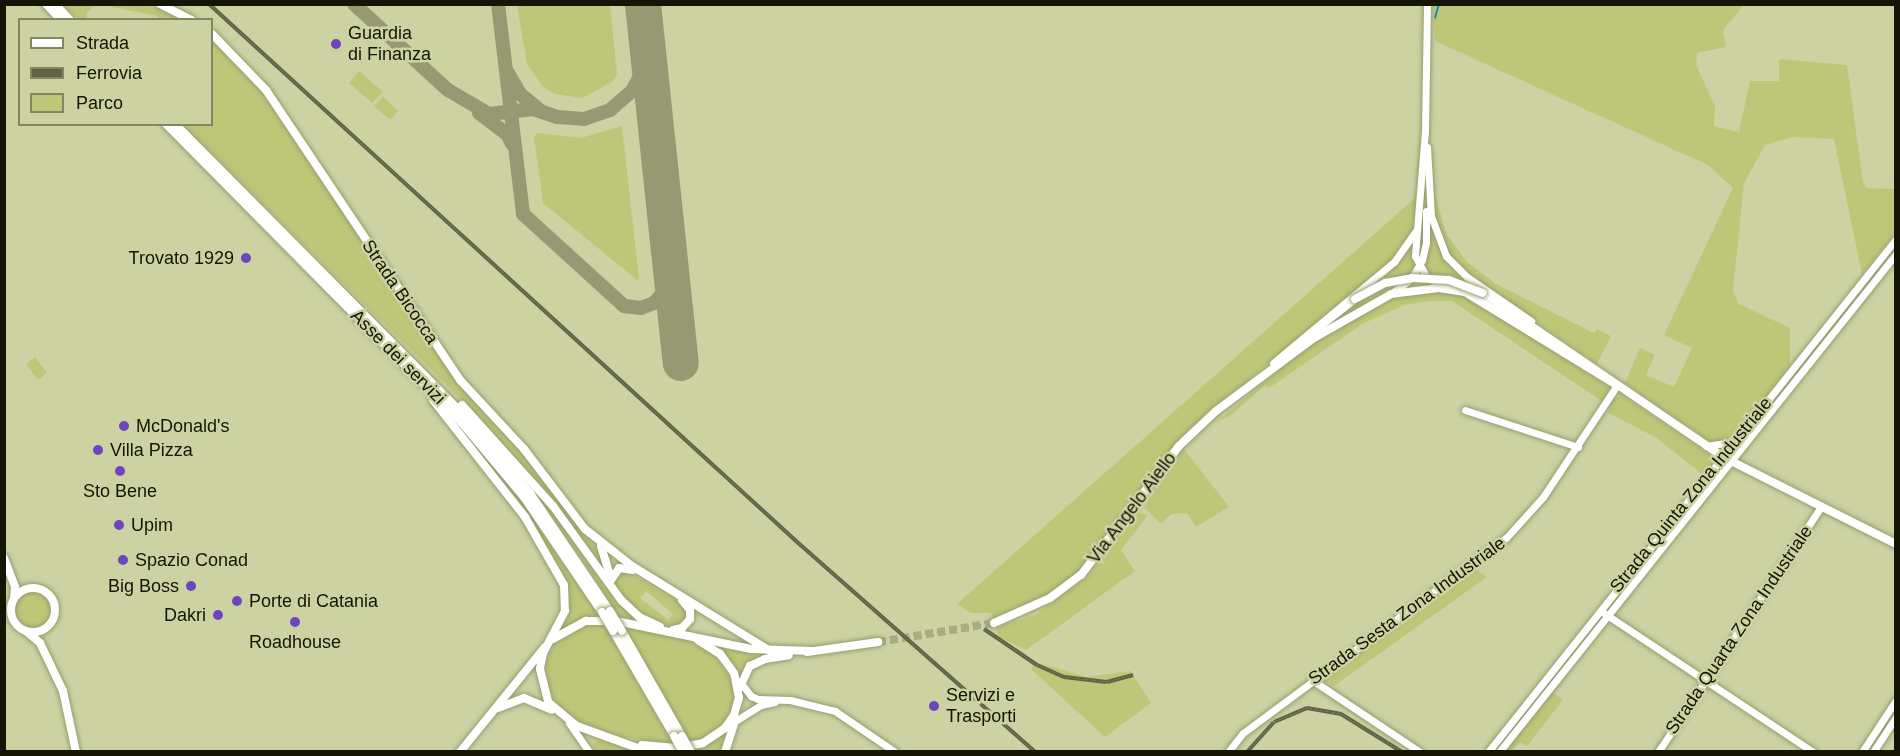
<!DOCTYPE html>
<html>
<head>
<meta charset="utf-8">
<style>
  body { margin:0 }
  #map { position:relative; width:1900px; height:756px; overflow:hidden; background:#ccd2a2; font-family:Arial,sans-serif }
  div>[style] { position:absolute }
  [style*='--x'] { left:calc(var(--x)*1px); top:calc(var(--y)*1px); width:calc(var(--w)*1px); rotate:calc(var(--a)*1deg) }
  .green>* { inset:0; background:#bec778 }
  .round { border-radius:50% }
  .stream>* { height:1.5px; margin:-0.75px; padding:0 0.75px; transform-origin:0.75px; border-radius:0.75px; background:#0b8cc0 }
  .taxiway>* { height:14px; margin:-7px; padding:0 7px; transform-origin:7px; border-radius:7px; background:#969a73 }
  .runway>* { height:36px; margin:-18px; padding:0 18px; transform-origin:18px; border-radius:18px; background:#969a73 }
  .major-tunnel>* { height:8px; margin-top:-4px; transform-origin:0; background:repeating-linear-gradient(90deg,#a7ac82 0 8px,transparent 0 12px) }
  .roads { filter:drop-shadow(0 0 2px #979d6f) drop-shadow(0 0 2px #979d6f) }
  .minor>* { height:7px; margin:-3.5px; padding:0 3.5px; transform-origin:3.5px; border-radius:3.5px; background:#fff }
  .major>* { height:8px; margin:-4px; padding:0 4px; transform-origin:4px; border-radius:4px; background:#fff }
  .major>.ring { margin:-4px; padding:0; box-sizing:content-box; background:none; border:8px solid #fff; border-radius:50% }
  .rail>* { height:4px; margin-top:-2px; transform-origin:0; background:repeating-linear-gradient(90deg,#ccd2a2 0 4.5px,#5f6244 0 9px); box-sizing:border-box; border-block:2px solid #5f6244 }
  .bridges { filter:drop-shadow(0 0 2px #979d6f) drop-shadow(0 0 2px #979d6f) }
  .major-bridge>* { height:8px; margin:-4px; padding:0 4px; transform-origin:4px; border-radius:4px; background:#fff }
  .dots>* { width:16px; height:16px; translate:-50% -50%; box-sizing:border-box; border:3px solid #ccd2a2; border-radius:50% }
  span { translate:-50% -50%; white-space:nowrap; text-align:center; line-height:1.15; -webkit-text-stroke:5px #ccd2a2; paint-order:stroke }
  .poi-label { font-size:18px; color:#141504 }
  .left { translate:0 -50%; text-align:left }
  .right { translate:-100% -50%; text-align:right }
  .street-label { font-size:18px; color:#141504 }
  .frame { position:absolute; inset:0; border:6px solid #141504; pointer-events:none }
  .legend { position:absolute; left:18px; top:18px; width:195px; height:108px; box-sizing:border-box; background:#ccd2a2; border:2px solid #828663; margin:0; padding:8px 10px; list-style:none; font-size:18px; color:#141504 }
  .legend li { display:flex; align-items:center; gap:12px; height:30px }
  .legend b { width:30px; border:2px solid #828663 }
</style>
</head>
<body>
<div id="map">
  <div class="green">
    <i style="clip-path:polygon(63px 5px,95px 5px,87px 13px,87px 20px,79px 19px)"></i>
    <i style="clip-path:polygon(102px 5px,150px 5px,186px 19px,157px 19px,157px 16px)"></i>
    <i style="clip-path:polygon(517px 5px,610px 5px,617px 74px,612px 82px,582px 98px,555px 94px,542px 86px,527px 64px)"></i>
    <i style="clip-path:polygon(1433px 5px,1744px 5px,1723px 30px,1726px 47px,1697px 53px,1696px 65px,1715px 106px,1714px 126px,1739px 132px,1750px 81px,1779px 81px,1779px 59px,1847px 65px,1863px 182px,1866px 188px,1895px 189px,1895px 233px,1862px 274px,1834px 139px,1792px 137px,1765px 145px,1744px 183px,1733px 290px,1739px 304px,1790px 328px,1790px 365px,1732px 439px,1714px 444px,1625px 383px,1640px 348px,1655px 355px,1646px 375px,1674px 387px,1692px 348px,1664px 335px,1733px 188px,1708px 165px,1435px 41px)"></i>
    <i style="clip-path:polygon(212px 38px,262px 89px,309px 154px,441px 359px,525px 456px,601px 554px,607px 575px,555px 504px,473px 411px,183px 125px,212px 124px)"></i>
    <i style="clip-path:polygon(359px 71px,383px 92px,372px 103px,349px 83px)"></i>
    <i style="clip-path:polygon(383px 97px,398px 111px,390px 120px,374px 106px)"></i>
    <i style="clip-path:polygon(622px 126px,639px 279px,637px 280px,543px 203px,534px 136px,538px 133px,581px 138px)"></i>
    <i style="clip-path:polygon(1420px 132px,1417px 225px,1394px 260px,1185px 432px,1106px 541px,1078px 572px,1053px 592px,994px 621px,991px 613px,971px 613px,957px 604px,1415px 198px)"></i>
    <i style="clip-path:polygon(1433px 188px,1446px 233px,1467px 262px,1496px 284px,1594px 333px,1597px 329px,1611px 336px,1597px 364px,1463px 271px,1449px 257px,1433px 214px)"></i>
    <i style="clip-path:polygon(1429px 216px,1445px 257px,1479px 288px,1455px 278px,1425px 274px,1421px 265px)"></i>
    <i style="clip-path:polygon(1416px 239px,1417px 266px,1407px 282px,1319px 331px,1396px 263px)"></i>
    <i style="clip-path:polygon(1423px 290px,1465px 295px,1476px 302px,1600px 381px,1609px 389px,1607px 393px,1602px 401px,1452px 301px,1431px 301px,1404px 305px,1364px 323px,1269px 388px,1265px 385px,1230px 416px,1218px 421px,1299px 353px,1341px 323px,1384px 300px)"></i>
    <i style="clip-path:polygon(35px 357px,47px 373px,38px 380px,26px 364px)"></i>
    <i style="clip-path:polygon(1622px 395px,1714px 458px,1705px 476px,1655px 437px,1608px 413px,1612px 401px)"></i>
    <i style="clip-path:polygon(1184px 449px,1229px 507px,1196px 527px,1187px 513px,1171px 514px,1161px 524px,1144px 507px)"></i>
    <i style="clip-path:polygon(479px 451px,614px 610px,574px 546px,513px 463px,640px 621px,592px 618px,558px 632px,562px 626px,562px 575px,527px 514px)"></i>
    <i style="clip-path:polygon(1138px 513px,1148px 515px,1121px 550px,1135px 571px,1026px 650px,999px 637px,996px 628px,1037px 614px,1089px 576px)"></i>
    <i style="clip-path:polygon(1474px 568px,1487px 577px,1334px 686px,1322px 679px)"></i>
    <i style="clip-path:polygon(evenodd,624px 570px,683px 604px,688px 619px,677px 627px,658px 622px,633px 609px,615px 585px,615px 576px,624px 570px,646px 591px,673px 614px,668px 620px,640px 598px,646px 591px)"></i>
    <i class="round" style="left:15px;top:592px;width:36px;height:36px"></i>
    <i style="clip-path:polygon(evenodd,583px 625px,623px 625px,684px 639px,711px 652px,731px 678px,735px 695px,729px 717px,722px 727px,698px 741px,679px 745px,622px 737px,572px 719px,550px 695px,545px 663px,556px 641px,583px 625px,609px 631px,627px 632px,686px 735px,669px 736px,609px 631px)"></i>
    <i style="clip-path:polygon(716px 648px,753px 654px,757px 659px,739px 676px)"></i>
    <i style="clip-path:polygon(1035px 662px,1087px 677px,1130px 671px,1151px 703px,1105px 737px,1031px 669px)"></i>
    <i style="clip-path:polygon(1552px 692px,1563px 700px,1527px 746px,1520px 742px,1512px 751px,1504px 751px)"></i>
    <i style="clip-path:polygon(724px 733px,721px 751px,655px 752px,651px 749px,695px 749px)"></i>
    <i style="clip-path:polygon(597px 741px,602px 741px,637px 751px,596px 751px,593px 744px)"></i>
  </div>
  <div class="stream">
    <i style="--x:1435;--y:18;--w:15;--a:-74"></i>
  </div>
  <div class="taxiway">
    <i style="--x:354;--y:4;--w:127;--a:42.5"></i>
    <i style="--x:448;--y:90;--w:48;--a:30.3"></i>
    <i style="--x:489;--y:114;--w:44;--a:-6.5"></i>
    <i style="--x:533;--y:109;--w:25;--a:18"></i>
    <i style="--x:557;--y:117;--w:27;--a:4"></i>
    <i style="--x:584;--y:119;--w:28;--a:-19"></i>
    <i style="--x:610;--y:110;--w:29;--a:-41"></i>
    <i style="--x:632;--y:91;--w:21;--a:-61"></i>
    <i style="--x:642;--y:73;--w:42;--a:-84.6"></i>
    <i style="--x:498;--y:4;--w:211;--a:83.2"></i>
    <i style="--x:523;--y:214;--w:137;--a:42.3"></i>
    <i style="--x:624;--y:306;--w:17;--a:7"></i>
    <i style="--x:641;--y:308;--w:14;--a:-21"></i>
    <i style="--x:654;--y:303;--w:20;--a:-49"></i>
    <i style="--x:667;--y:288;--w:14;--a:-73"></i>
    <i style="--x:508;--y:73;--w:24;--a:60"></i>
    <i style="--x:520;--y:94;--w:26;--a:39"></i>
    <i style="--x:479;--y:113;--w:35;--a:37"></i>
    <i style="--x:507;--y:134;--w:11;--a:63"></i>
  </div>
  <div class="runway">
    <i style="--x:643;--y:4;--w:361;--a:84"></i>
  </div>
  <div class="major-tunnel">
    <i style="--x:878;--y:642;--w:118;--a:-9.3"></i>
  </div>
  <div class="roads">
    <div class="minor">
      <i style="--x:1427;--y:4;--w:127;--a:90.9"></i>
      <i style="--x:1425;--y:131;--w:125;--a:94.6"></i>
      <i style="--x:1415;--y:256;--w:26;--a:61"></i>
      <i style="--x:1428;--y:279;--w:21;--a:19"></i>
      <i style="--x:1427;--y:147;--w:69;--a:86.7"></i>
      <i style="--x:1431;--y:216;--w:43;--a:69.4"></i>
      <i style="--x:1446;--y:256;--w:30;--a:45"></i>
      <i style="--x:1467;--y:277;--w:78;--a:34.5"></i>
      <i style="--x:1393;--y:292;--w:22;--a:-36"></i>
      <i style="--x:1411;--y:279;--w:22;--a:-60"></i>
      <i style="--x:1422;--y:260;--w:17;--a:-77"></i>
      <i style="--x:1426;--y:243;--w:32;--a:-90"></i>
      <i style="--x:1273;--y:363;--w:158;--a:-39.9"></i>
      <i style="--x:1394;--y:262;--w:38;--a:-55"></i>
      <i style="--x:1465;--y:410;--w:119;--a:18.1"></i>
      <i style="--x:1706;--y:446;--w:26;--a:-9"></i>
      <i style="--x:1604;--y:613;--w:251;--a:33.6"></i>
      <i style="--x:1312;--y:680;--w:130;--a:33.7"></i>
      <i style="--x:740;--y:682;--w:18;--a:52"></i>
      <i style="--x:751;--y:696;--w:8;--a:23"></i>
      <i style="--x:758;--y:699;--w:32;--a:2"></i>
      <i style="--x:790;--y:700;--w:46;--a:13.7"></i>
      <i style="--x:835;--y:711;--w:73;--a:34.3"></i>
      <i style="--x:569;--y:723;--w:35;--a:55"></i>
      <i style="--x:732;--y:723;--w:34;--a:-32"></i>
      <i style="--x:761;--y:705;--w:14;--a:-12"></i>
      <i style="--x:1228;--y:752;--w:24;--a:-52"></i>
      <i style="--x:1243;--y:733;--w:327;--a:-36.6"></i>
      <i style="--x:1506;--y:538;--w:55;--a:-47.9"></i>
      <i style="--x:1543;--y:497;--w:134;--a:-56.5"></i>
      <i style="--x:1488;--y:752;--w:655;--a:-51.5"></i>
      <i style="--x:1499;--y:752;--w:637;--a:-51.44"></i>
      <i style="--x:1658;--y:752;--w:293;--a:-56.4"></i>
      <i style="--x:1862;--y:752;--w:62;--a:-56.8"></i>
      <i style="--x:1873;--y:752;--w:42;--a:-56.7"></i>
    </div>
    <div class="major">
      <i style="--x:46;--y:4;--w:22;--a:47"></i>
      <i style="--x:55;--y:4;--w:22;--a:47"></i>
      <i style="--x:160;--y:4;--w:36;--a:27"></i>
      <i style="--x:212;--y:34;--w:78;--a:46"></i>
      <i style="--x:266;--y:90;--w:350;--a:56.2"></i>
      <i style="--x:461;--y:381;--w:93;--a:47.2"></i>
      <i style="--x:524;--y:449;--w:101;--a:52.7"></i>
      <i style="--x:585;--y:529;--w:60;--a:38.2"></i>
      <i style="--x:632;--y:566;--w:162;--a:31.6"></i>
      <i style="--x:166;--y:124;--w:419;--a:45.3"></i>
      <i style="--x:461;--y:422;--w:98;--a:50"></i>
      <i style="--x:524;--y:497;--w:139;--a:55.9"></i>
      <i style="--x:175;--y:124;--w:416;--a:45.2"></i>
      <i style="--x:468;--y:419;--w:97;--a:50"></i>
      <i style="--x:530;--y:493;--w:143;--a:55.9"></i>
      <i style="--x:1483;--y:293;--w:291;--a:34.3"></i>
      <i style="--x:1723;--y:457;--w:194;--a:26.7"></i>
      <i style="--x:1305;--y:338;--w:63;--a:-38"></i>
      <i style="--x:433;--y:400;--w:149;--a:51.8"></i>
      <i style="--x:525;--y:517;--w:78;--a:60.2"></i>
      <i style="--x:564;--y:585;--w:26;--a:88"></i>
      <i style="--x:565;--y:611;--w:47;--a:117.6"></i>
      <i style="--x:543;--y:653;--w:16;--a:101"></i>
      <i style="--x:540;--y:669;--w:34;--a:76"></i>
      <i style="--x:548;--y:702;--w:38;--a:40"></i>
      <i style="--x:577;--y:726;--w:77;--a:19.9"></i>
      <i style="--x:462;--y:405;--w:136;--a:48"></i>
      <i style="--x:553;--y:506;--w:116;--a:54.1"></i>
      <i style="--x:621;--y:600;--w:25;--a:43"></i>
      <i style="--x:639;--y:617;--w:23;--a:25"></i>
      <i style="--x:601;--y:546;--w:34;--a:73"></i>
      <i style="--x:4;--y:558;--w:31;--a:69"></i>
      <i style="--x:15;--y:587;--w:12;--a:95"></i>
      <i style="--x:611;--y:580;--w:14;--a:-56"></i>
      <i style="--x:619;--y:568;--w:14;--a:8"></i>
      <i class="ring" style="left:11px;top:588px;width:36px;height:36px"></i>
      <i style="--x:994;--y:623;--w:61;--a:-24.1"></i>
      <i style="--x:1050;--y:598;--w:39;--a:-37"></i>
      <i style="--x:1081;--y:575;--w:162;--a:-52.8"></i>
      <i style="--x:1179;--y:446;--w:51;--a:-43.4"></i>
      <i style="--x:1216;--y:411;--w:122;--a:-36.7"></i>
      <i style="--x:1314;--y:338;--w:89;--a:-29.7"></i>
      <i style="--x:1391;--y:294;--w:48;--a:-7.1"></i>
      <i style="--x:1439;--y:288;--w:26;--a:9"></i>
      <i style="--x:1465;--y:292;--w:178;--a:31.5"></i>
      <i style="--x:673;--y:630;--w:9;--a:-13"></i>
      <i style="--x:682;--y:628;--w:12;--a:-48"></i>
      <i style="--x:690;--y:619;--w:9;--a:-90"></i>
      <i style="--x:690;--y:610;--w:13;--a:-129"></i>
      <i style="--x:613;--y:631;--w:121;--a:59.8"></i>
      <i style="--x:622;--y:631;--w:121;--a:60.3"></i>
      <i style="--x:27;--y:632;--w:17;--a:40"></i>
      <i style="--x:40;--y:643;--w:53;--a:64.4"></i>
      <i style="--x:63;--y:691;--w:62;--a:78"></i>
      <i style="--x:553;--y:639;--w:38;--a:-29"></i>
      <i style="--x:586;--y:621;--w:30;--a:0"></i>
      <i style="--x:616;--y:621;--w:138;--a:11.7"></i>
      <i style="--x:751;--y:649;--w:61;--a:1.9"></i>
      <i style="--x:807;--y:652;--w:72;--a:-8"></i>
      <i style="--x:740;--y:687;--w:23;--a:-65"></i>
      <i style="--x:750;--y:666;--w:17;--a:-25"></i>
      <i style="--x:765;--y:659;--w:24;--a:-9"></i>
      <i style="--x:498;--y:708;--w:28;--a:-21"></i>
      <i style="--x:524;--y:698;--w:30;--a:23"></i>
      <i style="--x:642;--y:745;--w:34;--a:5"></i>
      <i style="--x:676;--y:748;--w:27;--a:-10"></i>
      <i style="--x:703;--y:743;--w:27;--a:-34"></i>
      <i style="--x:725;--y:728;--w:16;--a:-55"></i>
      <i style="--x:734;--y:715;--w:18;--a:-74"></i>
      <i style="--x:739;--y:698;--w:25;--a:-101"></i>
      <i style="--x:734;--y:673;--w:24;--a:-126"></i>
      <i style="--x:720;--y:654;--w:26;--a:-148"></i>
      <i style="--x:460;--y:752;--w:135;--a:-51"></i>
      <i style="--x:725;--y:752;--w:33;--a:-72"></i>
    </div>
  </div>
  <div class="rail">
    <i style="--x:209;--y:4;--w:796;--a:42.45"></i>
    <i style="--x:796;--y:541;--w:319;--a:41.4"></i>
    <i style="--x:984;--y:629;--w:64;--a:34.2"></i>
    <i style="--x:1037;--y:665;--w:30;--a:24"></i>
    <i style="--x:1064;--y:677;--w:43;--a:6.6"></i>
    <i style="--x:1107;--y:682;--w:27;--a:-15"></i>
    <i style="--x:1247;--y:752;--w:40;--a:-48"></i>
    <i style="--x:1274;--y:722;--w:36;--a:-23"></i>
    <i style="--x:1307;--y:708;--w:35;--a:10"></i>
    <i style="--x:1341;--y:714;--w:72;--a:31.9"></i>
  </div>
  <div class="bridges">
    <div class="major-bridge">
      <i style="--x:1355;--y:299;--w:34;--a:-28"></i>
      <i style="--x:1385;--y:283;--w:27;--a:-10"></i>
      <i style="--x:1412;--y:278;--w:37;--a:3"></i>
      <i style="--x:1449;--y:280;--w:36;--a:21"></i>
      <i style="--x:610;--y:611;--w:23;--a:59"></i>
      <i style="--x:602;--y:612;--w:22;--a:60"></i>
      <i style="--x:674;--y:736;--w:18;--a:61"></i>
      <i style="--x:682;--y:736;--w:18;--a:61"></i>
    </div>
  </div>
  <div class="dots">
    <i style="left:336px;top:44px;background:#6d45be"></i>
    <i style="left:246px;top:258px;background:#6d45be"></i>
    <i style="left:124px;top:426px;background:#6d45be"></i>
    <i style="left:98px;top:450px;background:#6d45be"></i>
    <i style="left:120px;top:471px;background:#6d45be"></i>
    <i style="left:119px;top:525px;background:#6d45be"></i>
    <i style="left:123px;top:560px;background:#6d45be"></i>
    <i style="left:191px;top:586px;background:#6d45be"></i>
    <i style="left:237px;top:601px;background:#6d45be"></i>
    <i style="left:218px;top:615px;background:#6d45be"></i>
    <i style="left:295px;top:622px;background:#6d45be"></i>
    <i style="left:934px;top:706px;background:#6d45be"></i>
  </div>
  <div class="poi-label">
    <span class="left" style="left:348px;top:44px">Guardia<br>di Finanza</span>
    <span class="right" style="left:234px;top:258px">Trovato 1929</span>
    <span class="left" style="left:136px;top:426px">McDonald's</span>
    <span class="left" style="left:110px;top:450px">Villa Pizza</span>
    <span style="left:120px;top:491px">Sto Bene</span>
    <span class="left" style="left:131px;top:525px">Upim</span>
    <span class="left" style="left:135px;top:560px">Spazio Conad</span>
    <span class="right" style="left:179px;top:586px">Big Boss</span>
    <span class="left" style="left:249px;top:601px">Porte di Catania</span>
    <span class="right" style="left:206px;top:615px">Dakri</span>
    <span style="left:295px;top:642px">Roadhouse</span>
    <span class="left" style="left:946px;top:706px">Servizi e<br>Trasporti</span>
  </div>
  <div class="street-label">
    <span style="left:400px;top:292px;rotate:56deg">Strada Bicocca</span>
    <span style="left:398px;top:357px;rotate:45deg">Asse dei servizi</span>
    <span style="left:1691px;top:495px;rotate:-51deg">Strada Quinta Zona Industriale</span>
    <span style="left:1132px;top:508px;rotate:-53deg">Via Angelo Aiello</span>
    <span style="left:1407px;top:611px;rotate:-36deg">Strada Sesta Zona Industriale</span>
    <span style="left:1739px;top:630px;rotate:-56deg">Strada Quarta Zona Industriale</span>
  </div>
  <div class="frame"></div>
  <ul class="legend">
  <li><b style="height:8px;background:#fff"></b>Strada</li>
  <li><b style="height:8px;background:#5f6244"></b>Ferrovia</li>
  <li><b style="height:16px;background:#bec778"></b>Parco</li>
  </ul>
</div>
</body>
</html>
